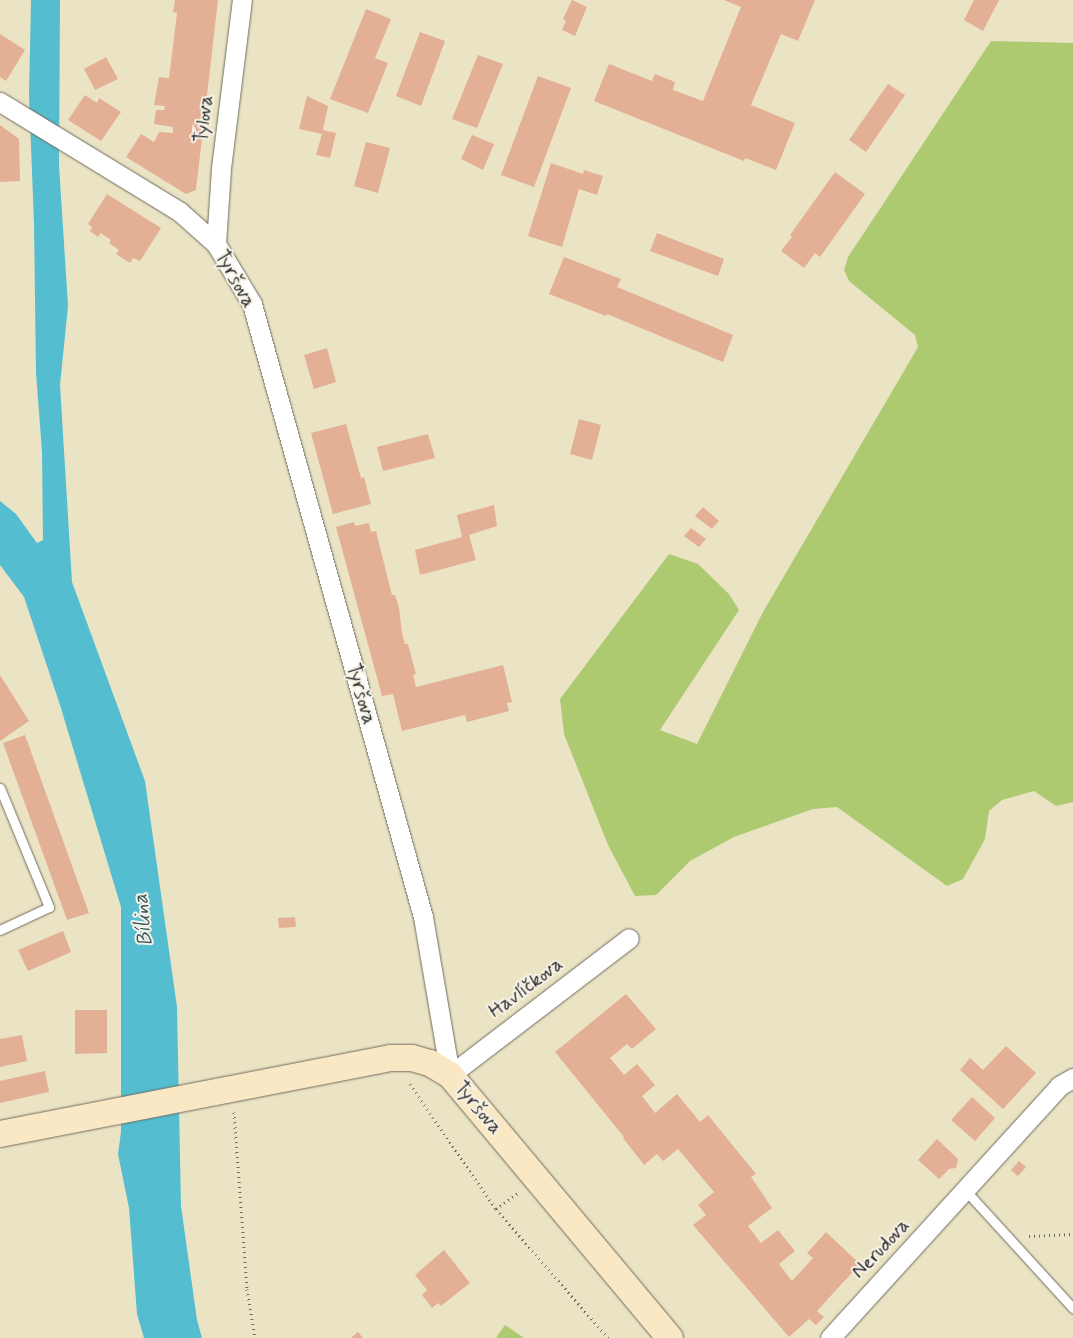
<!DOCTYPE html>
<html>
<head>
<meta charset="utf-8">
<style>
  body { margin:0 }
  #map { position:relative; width:1073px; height:1338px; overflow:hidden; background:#ebe4c4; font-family:Mynerve,sans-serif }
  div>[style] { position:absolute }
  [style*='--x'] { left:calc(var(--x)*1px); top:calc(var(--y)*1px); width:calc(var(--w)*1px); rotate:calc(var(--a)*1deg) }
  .green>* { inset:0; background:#aeca71 }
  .water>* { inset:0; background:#54bed0 }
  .building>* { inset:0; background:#e3af95 }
  .path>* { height:3px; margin-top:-1.5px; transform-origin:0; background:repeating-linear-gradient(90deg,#6e6c61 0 1px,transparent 0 5px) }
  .roads { filter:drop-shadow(0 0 1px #6e6c61) drop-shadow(0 0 1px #6e6c61) }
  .lane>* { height:9px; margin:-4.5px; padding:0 4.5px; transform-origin:4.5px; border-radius:4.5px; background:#fff }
  .street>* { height:19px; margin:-9.5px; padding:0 9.5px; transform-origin:9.5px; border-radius:9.5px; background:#fff }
  .secondary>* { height:26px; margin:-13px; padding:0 13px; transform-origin:13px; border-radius:13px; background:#fae7c3 }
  span { translate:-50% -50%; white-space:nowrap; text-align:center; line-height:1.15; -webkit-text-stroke:4px #f7f3e8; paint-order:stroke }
  .street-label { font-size:20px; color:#2b2b2b }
  .water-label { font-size:21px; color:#37575d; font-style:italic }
</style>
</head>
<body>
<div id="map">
  <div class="green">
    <i style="clip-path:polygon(991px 41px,1073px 43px,1073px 802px,1056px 806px,1034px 791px,1002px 800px,989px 811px,985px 839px,963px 879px,947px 886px,837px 807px,813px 809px,734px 837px,690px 861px,656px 895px,635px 896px,608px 845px,564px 734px,560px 699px,669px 554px,698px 564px,729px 594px,739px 610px,660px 730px,697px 744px,763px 612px,918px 347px,915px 335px,849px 281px,844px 270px,848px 257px)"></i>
    <i style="clip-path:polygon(505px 1325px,524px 1338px,496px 1338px)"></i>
  </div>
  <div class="water">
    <i style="clip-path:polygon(31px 0,60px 0,59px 165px,68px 306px,60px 385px,72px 582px,145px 781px,177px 1007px,181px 1206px,197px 1320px,202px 1338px,144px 1338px,137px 1314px,129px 1208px,118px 1154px,121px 1132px,121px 907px,60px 705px,24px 597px,0 565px,0 501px,16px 514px,37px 543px,43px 540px,42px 452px,36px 373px,34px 224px,29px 95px)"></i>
  </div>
  <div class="building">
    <i style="clip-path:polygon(175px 0,218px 0,196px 190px,186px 194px,126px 157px,141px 134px,154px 142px,159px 132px,173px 133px,173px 127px,154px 124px,156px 110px,164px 110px,165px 106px,154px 105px,159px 77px,169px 78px,176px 22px,177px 13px,173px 12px)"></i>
    <i style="clip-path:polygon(572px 0,587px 7px,575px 36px,562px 30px,566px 21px,563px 19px)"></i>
    <i style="clip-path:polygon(724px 0,815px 0,798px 41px,781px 34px,751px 105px,795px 123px,776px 170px,745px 158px,744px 161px,594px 101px,609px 64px,652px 81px,655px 74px,675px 82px,673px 90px,703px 101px,741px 7px)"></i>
    <i style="clip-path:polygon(974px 0,999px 0,983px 31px,964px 20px)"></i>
    <i style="clip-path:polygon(366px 9px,391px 19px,375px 58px,388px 63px,368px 113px,330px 99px)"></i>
    <i style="clip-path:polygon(420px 32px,445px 41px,421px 106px,396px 96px)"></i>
    <i style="clip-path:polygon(0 34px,25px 50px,6px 81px,0 77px)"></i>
    <i style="clip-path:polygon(478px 55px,503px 64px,477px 128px,452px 119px)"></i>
    <i style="clip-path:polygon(106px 57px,118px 79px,95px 90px,84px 69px)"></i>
    <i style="clip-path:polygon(538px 76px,571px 88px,534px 187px,501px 175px)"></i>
    <i style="clip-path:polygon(888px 84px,905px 95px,866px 152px,849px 140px)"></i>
    <i style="clip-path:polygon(85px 95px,97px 103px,99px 98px,121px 112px,101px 141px,68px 120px)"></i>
    <i style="clip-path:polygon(307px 96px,328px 106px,323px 130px,336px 133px,330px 158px,316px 155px,322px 134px,299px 129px)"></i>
    <i style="clip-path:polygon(0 125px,19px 139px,20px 181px,0 182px)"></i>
    <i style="clip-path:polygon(472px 135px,494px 144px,483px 170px,461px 159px)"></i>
    <i style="clip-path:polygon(366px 142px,390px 148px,378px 193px,354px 186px)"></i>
    <i style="clip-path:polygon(551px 163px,583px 174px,584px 170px,603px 176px,597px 195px,579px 189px,562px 247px,528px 236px)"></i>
    <i style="clip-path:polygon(835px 172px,865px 194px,820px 257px,815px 253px,804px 268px,781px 251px,792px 237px,790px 235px)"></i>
    <i style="clip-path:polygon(107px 194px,161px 228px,140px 261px,133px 258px,130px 263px,116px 254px,119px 250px,109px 243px,111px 240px,101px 233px,98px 237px,90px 231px,92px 227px,88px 224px)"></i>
    <i style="clip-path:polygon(657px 233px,724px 259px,718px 276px,650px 251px)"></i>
    <i style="clip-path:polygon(564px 257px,621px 279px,617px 287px,733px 335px,723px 362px,607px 314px,606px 316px,549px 294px)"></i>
    <i style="clip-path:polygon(327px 348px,336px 382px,314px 389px,304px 355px)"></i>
    <i style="clip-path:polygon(579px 419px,601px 425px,592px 460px,570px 454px)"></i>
    <i style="clip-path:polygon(346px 424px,361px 478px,364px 477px,371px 504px,333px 514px,311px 433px)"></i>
    <i style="clip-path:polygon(428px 434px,435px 458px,383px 471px,377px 447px)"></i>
    <i style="clip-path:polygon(494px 505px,497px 526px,469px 535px,476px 560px,420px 575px,415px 550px,462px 537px,457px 515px)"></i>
    <i style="clip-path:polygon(703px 507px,719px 521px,712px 529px,695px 516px)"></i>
    <i style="clip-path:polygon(354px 522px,355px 526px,369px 523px,371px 532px,376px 531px,392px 595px,395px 595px,399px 608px,402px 633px,405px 644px,408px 644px,416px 674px,413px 675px,416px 687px,503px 665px,512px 702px,507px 703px,509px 711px,467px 722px,465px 715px,402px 731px,393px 694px,382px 696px,336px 527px)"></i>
    <i style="clip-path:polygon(691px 528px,706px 539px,699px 547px,684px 536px)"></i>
    <i style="clip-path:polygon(0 675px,29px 721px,0 741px)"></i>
    <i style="clip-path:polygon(25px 735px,89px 913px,67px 920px,3px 743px)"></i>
    <i style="clip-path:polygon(295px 917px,296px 927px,279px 928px,278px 918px)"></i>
    <i style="clip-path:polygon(63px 931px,71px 952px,28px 971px,18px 950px)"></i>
    <i style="clip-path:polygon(626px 994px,656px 1029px,632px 1049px,627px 1044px,610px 1058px,624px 1075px,637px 1064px,655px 1085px,642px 1096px,655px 1113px,677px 1094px,700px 1122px,708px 1115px,756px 1174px,751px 1177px,772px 1208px,748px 1226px,761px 1243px,778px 1230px,795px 1251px,779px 1264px,792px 1281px,813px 1258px,807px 1253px,826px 1232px,860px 1264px,817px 1311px,824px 1317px,816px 1325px,809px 1319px,789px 1337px,693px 1225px,706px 1215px,698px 1205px,714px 1192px,678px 1149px,663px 1161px,657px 1154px,644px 1165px,623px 1138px,624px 1137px,555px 1052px)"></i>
    <i style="clip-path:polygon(75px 1010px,107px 1010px,107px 1053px,75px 1054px)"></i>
    <i style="clip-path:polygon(22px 1035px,27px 1061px,0 1067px,0 1039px)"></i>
    <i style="clip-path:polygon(1006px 1046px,1036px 1073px,1003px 1109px,960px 1070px,970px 1058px,983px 1070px)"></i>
    <i style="clip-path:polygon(45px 1071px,49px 1092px,0 1103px,0 1081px)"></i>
    <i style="clip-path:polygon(972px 1097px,995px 1118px,975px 1141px,951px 1120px)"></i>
    <i style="clip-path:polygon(937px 1139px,958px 1159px,956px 1168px,949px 1169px,939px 1179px,918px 1160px)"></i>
    <i style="clip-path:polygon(1019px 1161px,1026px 1167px,1018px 1176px,1011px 1170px)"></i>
    <i style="clip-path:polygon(444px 1250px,470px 1283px,441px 1306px,438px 1303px,432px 1308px,422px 1295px,427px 1290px,415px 1275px)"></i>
    <i style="clip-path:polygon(358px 1332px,363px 1338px,351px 1338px)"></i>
  </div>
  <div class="path">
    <i style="--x:410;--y:1084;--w:152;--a:55.5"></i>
    <i style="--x:496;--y:1209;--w:27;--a:-36"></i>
    <i style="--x:234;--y:1112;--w:177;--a:85.8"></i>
    <i style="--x:247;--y:1289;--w:50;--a:80.7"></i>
    <i style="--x:496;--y:1209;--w:171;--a:49"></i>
    <i style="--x:1029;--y:1236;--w:44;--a:-2.6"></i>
  </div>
  <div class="roads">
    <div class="lane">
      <i style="--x:0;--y:788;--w:129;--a:67.6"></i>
      <i style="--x:49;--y:907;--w:54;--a:154.9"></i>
      <i style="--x:966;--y:1191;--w:159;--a:47.6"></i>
    </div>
    <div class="street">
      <i style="--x:0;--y:102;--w:211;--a:31.4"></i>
      <i style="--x:180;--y:212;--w:48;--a:41.6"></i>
      <i style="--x:216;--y:244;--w:70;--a:59"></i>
      <i style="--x:252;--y:304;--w:636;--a:74.41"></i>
      <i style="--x:423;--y:917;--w:160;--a:80.3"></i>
      <i style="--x:450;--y:1075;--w:225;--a:-37.4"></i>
      <i style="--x:216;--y:244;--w:76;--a:-86.2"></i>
      <i style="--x:221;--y:168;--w:169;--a:-82.9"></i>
      <i style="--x:830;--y:1338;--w:341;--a:-47.7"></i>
      <i style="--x:1059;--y:1086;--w:16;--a:-30"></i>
    </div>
    <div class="secondary">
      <i style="--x:0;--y:1134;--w:398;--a:-11"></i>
      <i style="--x:391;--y:1058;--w:21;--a:0"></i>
      <i style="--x:412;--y:1058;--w:19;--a:16"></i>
      <i style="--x:430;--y:1063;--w:23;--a:31"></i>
      <i style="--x:450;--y:1075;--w:343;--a:50.1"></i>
    </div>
  </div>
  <div class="street-label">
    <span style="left:204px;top:119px;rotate:-83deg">Tylova</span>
    <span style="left:235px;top:279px;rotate:61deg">Tyršova</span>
    <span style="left:361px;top:694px;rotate:74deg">Tyršova</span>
    <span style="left:526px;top:988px;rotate:-37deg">Havlíčkova</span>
    <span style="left:478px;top:1108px;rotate:50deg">Tyršova</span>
    <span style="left:881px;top:1249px;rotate:-47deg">Nerudova</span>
  </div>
  <div class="water-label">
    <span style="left:143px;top:920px;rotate:-96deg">Bílina</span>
  </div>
</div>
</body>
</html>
